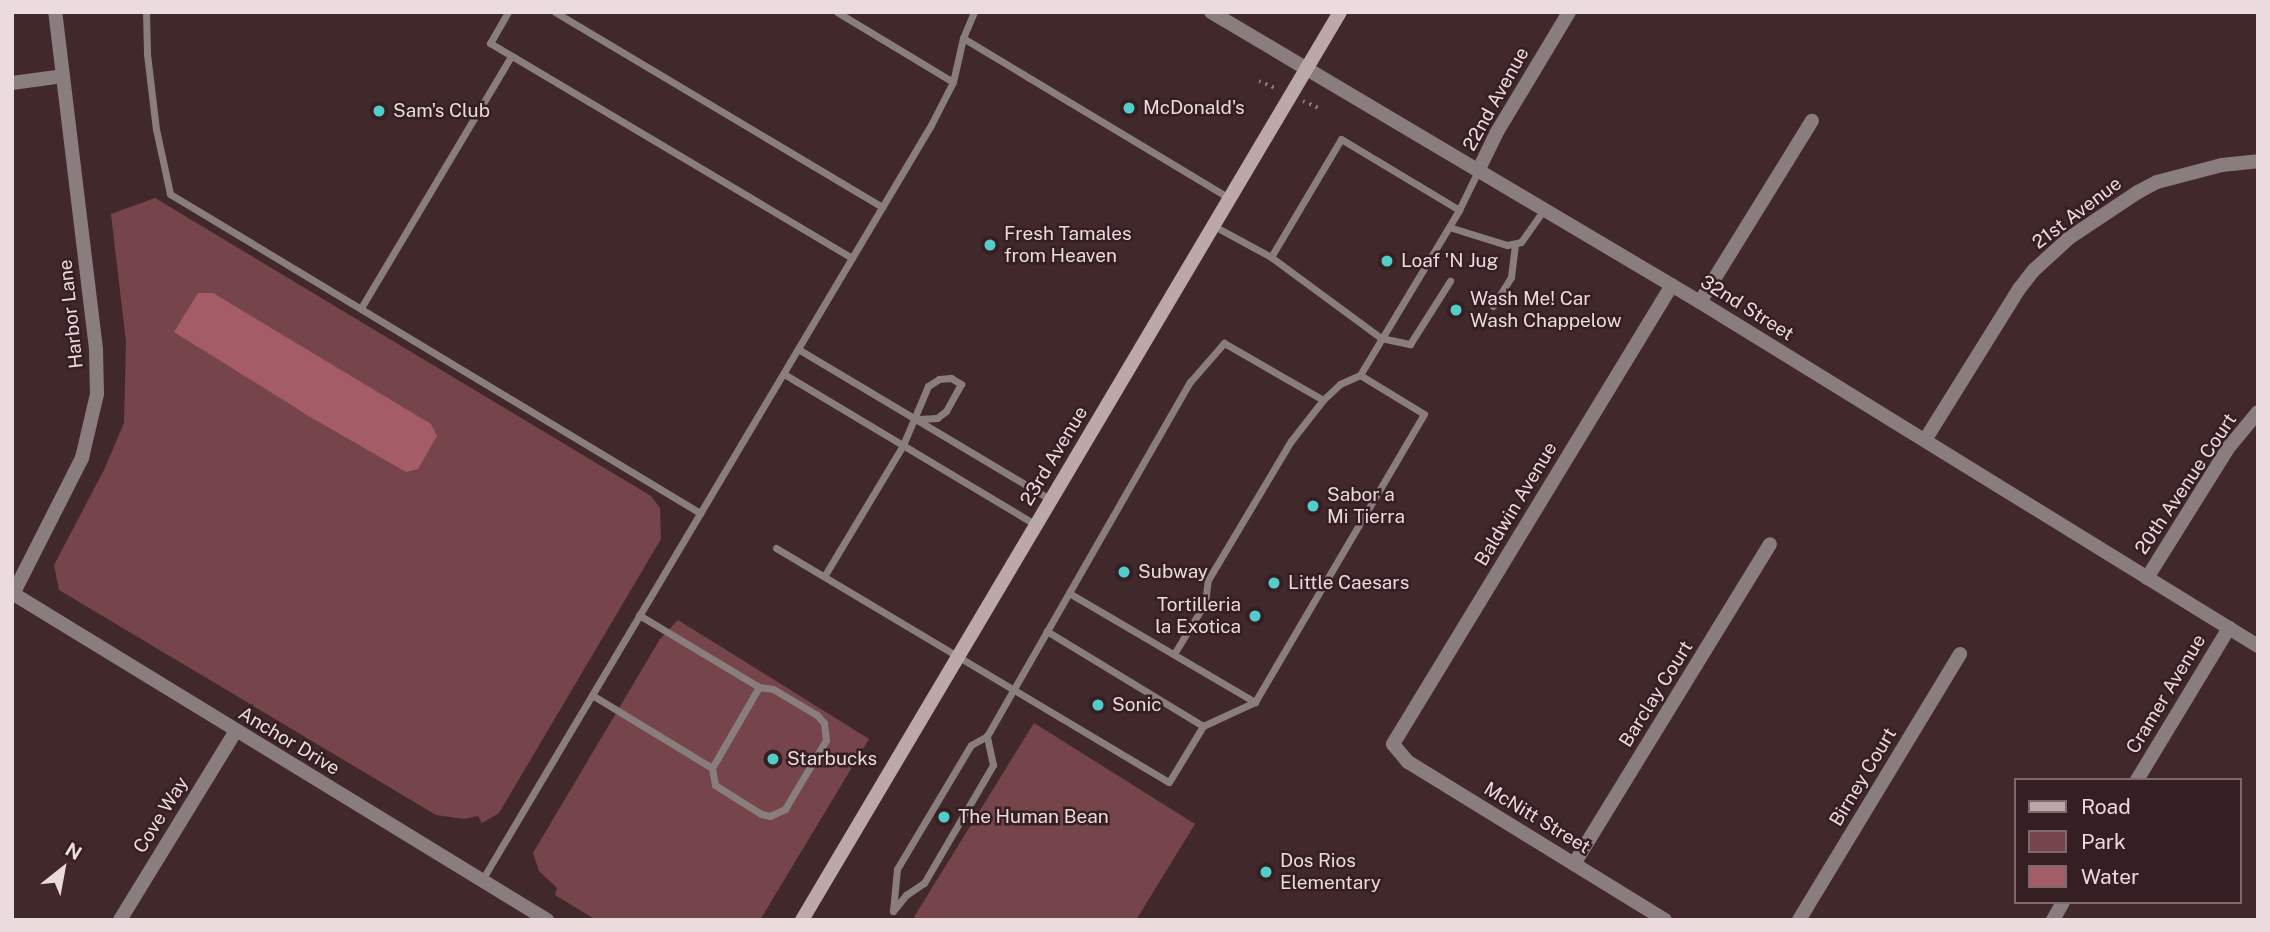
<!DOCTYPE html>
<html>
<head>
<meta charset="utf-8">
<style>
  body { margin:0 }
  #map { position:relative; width:2270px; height:932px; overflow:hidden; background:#41292b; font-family:"Public Sans",sans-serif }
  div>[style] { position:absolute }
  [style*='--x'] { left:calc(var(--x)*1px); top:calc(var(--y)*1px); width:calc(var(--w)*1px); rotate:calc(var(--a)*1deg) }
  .green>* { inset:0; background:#75454b }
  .water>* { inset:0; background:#a45d67 }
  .path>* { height:3.5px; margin-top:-1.75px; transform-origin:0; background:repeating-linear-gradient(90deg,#8d797a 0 2px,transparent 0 7px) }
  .service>* { height:7px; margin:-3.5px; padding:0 3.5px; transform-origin:3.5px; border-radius:3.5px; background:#8a7d7e }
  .minor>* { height:14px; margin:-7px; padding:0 7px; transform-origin:7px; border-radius:7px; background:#8a7d7e }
  .tertiary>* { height:14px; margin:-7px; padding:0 7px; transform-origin:7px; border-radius:7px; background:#8a7d7e }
  .secondary>* { height:14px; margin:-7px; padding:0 7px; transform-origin:7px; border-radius:7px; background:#bda8a9 }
  .dots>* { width:19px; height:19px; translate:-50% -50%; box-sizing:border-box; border:4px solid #361f22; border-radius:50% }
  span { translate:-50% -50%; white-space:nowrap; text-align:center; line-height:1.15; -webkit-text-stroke:5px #361f22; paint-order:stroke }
  .street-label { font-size:19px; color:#ebdbdc }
  .poi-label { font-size:19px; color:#ebdbdc }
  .left { translate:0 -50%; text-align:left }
  .right { translate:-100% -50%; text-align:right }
  .frame { position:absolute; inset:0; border:14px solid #ebdbdc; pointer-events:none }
  .legend { position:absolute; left:2014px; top:778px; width:228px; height:126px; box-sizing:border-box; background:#361f22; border:2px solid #7e6a6c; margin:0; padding:9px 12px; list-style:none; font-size:21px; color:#ebdbdc }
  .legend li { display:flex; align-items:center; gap:14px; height:35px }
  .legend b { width:35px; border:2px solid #7e6a6c }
  .north { position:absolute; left:28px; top:834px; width:70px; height:70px; -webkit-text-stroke:5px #361f22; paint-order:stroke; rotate:31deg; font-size:19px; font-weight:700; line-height:28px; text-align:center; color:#ebdbdc }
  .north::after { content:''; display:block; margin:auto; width:24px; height:32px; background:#ebdbdc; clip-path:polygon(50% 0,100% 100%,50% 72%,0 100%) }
</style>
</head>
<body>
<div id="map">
  <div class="green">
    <i style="clip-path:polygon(155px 198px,651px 496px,660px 508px,661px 539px,499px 813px,482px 823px,478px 816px,464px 819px,436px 815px,59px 590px,54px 565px,104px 470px,124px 423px,126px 342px,111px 214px)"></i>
    <i style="clip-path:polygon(678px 620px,869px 739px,760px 920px,596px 920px,555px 895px,557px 888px,539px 871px,533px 853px,660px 639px)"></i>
    <i style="clip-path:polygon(1034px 723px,1195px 824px,1136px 920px,918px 920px,914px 917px)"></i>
  </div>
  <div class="water">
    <i style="clip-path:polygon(198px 293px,213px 293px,431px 424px,437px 436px,418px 469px,406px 472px,312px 418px,174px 332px)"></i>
  </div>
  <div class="path">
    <i style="--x:1259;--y:81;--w:20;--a:24"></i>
    <i style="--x:1303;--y:101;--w:20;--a:24"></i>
  </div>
  <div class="service">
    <i style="--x:146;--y:12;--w:42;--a:88.6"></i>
    <i style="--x:147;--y:54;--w:76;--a:83.2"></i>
    <i style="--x:156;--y:129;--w:66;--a:77.8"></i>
    <i style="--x:170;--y:194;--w:619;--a:31.04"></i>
    <i style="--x:508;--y:12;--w:36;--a:120"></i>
    <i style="--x:490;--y:43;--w:421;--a:30.7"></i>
    <i style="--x:555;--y:12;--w:381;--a:30.8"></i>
    <i style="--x:837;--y:12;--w:135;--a:31.1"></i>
    <i style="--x:963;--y:38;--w:310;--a:31"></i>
    <i style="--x:1214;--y:226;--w:65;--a:28.5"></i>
    <i style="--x:1271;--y:257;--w:137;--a:-59.3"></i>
    <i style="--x:1341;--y:139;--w:138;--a:31"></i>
    <i style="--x:1449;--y:227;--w:61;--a:17.2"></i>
    <i style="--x:1507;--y:245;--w:14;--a:-12"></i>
    <i style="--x:1521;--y:242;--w:42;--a:-54.8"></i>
    <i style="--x:1271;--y:257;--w:137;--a:36.4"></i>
    <i style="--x:1381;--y:338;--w:30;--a:12"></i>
    <i style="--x:1410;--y:344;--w:75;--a:-57.6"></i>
    <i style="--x:1493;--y:306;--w:34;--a:-58"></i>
    <i style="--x:1511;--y:277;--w:33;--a:-83"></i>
    <i style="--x:361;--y:308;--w:293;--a:-59.2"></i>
    <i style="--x:798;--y:349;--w:295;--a:30.8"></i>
    <i style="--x:784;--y:374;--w:294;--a:30.9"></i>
    <i style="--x:776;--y:548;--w:457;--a:30.8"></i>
    <i style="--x:1169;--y:782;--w:66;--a:-58.7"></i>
    <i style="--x:1203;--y:726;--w:183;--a:-148.7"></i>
    <i style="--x:825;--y:575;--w:152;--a:-59"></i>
    <i style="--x:903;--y:445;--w:64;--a:-67"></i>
    <i style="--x:928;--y:386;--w:13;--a:-32"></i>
    <i style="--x:939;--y:379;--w:12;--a:-5"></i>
    <i style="--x:951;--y:378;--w:12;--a:31"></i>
    <i style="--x:961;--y:384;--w:31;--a:119"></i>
    <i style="--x:946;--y:411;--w:11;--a:142"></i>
    <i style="--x:937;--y:418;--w:22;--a:177"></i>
    <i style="--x:1069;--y:593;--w:216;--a:30.4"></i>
    <i style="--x:1255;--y:702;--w:334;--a:-59.6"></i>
    <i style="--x:1424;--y:414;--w:75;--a:-148.6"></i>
    <i style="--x:1174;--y:654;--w:60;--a:-58.7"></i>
    <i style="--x:1205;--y:603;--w:23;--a:-83"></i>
    <i style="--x:1208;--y:580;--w:162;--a:-59.2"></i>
    <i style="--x:1291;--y:441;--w:52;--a:-52"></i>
    <i style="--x:1323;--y:400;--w:23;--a:-43"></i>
    <i style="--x:1340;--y:384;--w:22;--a:-24"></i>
    <i style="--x:1360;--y:375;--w:192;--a:-59"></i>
    <i style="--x:1459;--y:210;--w:46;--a:-64"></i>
    <i style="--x:592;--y:695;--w:140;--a:31.3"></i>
    <i style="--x:712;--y:768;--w:94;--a:-59.9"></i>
    <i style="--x:759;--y:687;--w:140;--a:-149"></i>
    <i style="--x:1203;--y:726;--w:57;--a:-24.8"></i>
    <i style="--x:712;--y:768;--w:17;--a:80"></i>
    <i style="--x:715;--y:785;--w:54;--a:32.2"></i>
    <i style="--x:761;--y:814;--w:9;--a:13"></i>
    <i style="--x:770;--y:816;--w:17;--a:-25"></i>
    <i style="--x:785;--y:809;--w:80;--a:-59.3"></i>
    <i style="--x:826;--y:740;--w:17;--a:-97"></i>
    <i style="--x:824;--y:723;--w:11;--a:-131"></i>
    <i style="--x:817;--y:715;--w:51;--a:-149.4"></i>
    <i style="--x:773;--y:689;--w:14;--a:-172"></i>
    <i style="--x:482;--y:880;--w:878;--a:-59.26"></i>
    <i style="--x:931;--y:125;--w:48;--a:-62.9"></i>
    <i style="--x:953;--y:82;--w:45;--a:-77.2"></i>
    <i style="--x:963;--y:38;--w:28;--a:-67"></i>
    <i style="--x:893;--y:911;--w:42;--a:-84.6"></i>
    <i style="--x:897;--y:869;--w:144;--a:-59.2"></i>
    <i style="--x:971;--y:745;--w:18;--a:-29"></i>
    <i style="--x:987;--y:736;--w:408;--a:-60.2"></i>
    <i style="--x:1190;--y:382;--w:52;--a:-48.9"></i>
    <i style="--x:1224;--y:343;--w:114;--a:29.9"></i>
    <i style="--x:893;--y:911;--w:21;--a:-51"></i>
    <i style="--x:906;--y:895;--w:22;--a:-34"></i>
    <i style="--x:924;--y:883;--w:137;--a:-59.7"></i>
    <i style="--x:993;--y:765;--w:30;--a:-102"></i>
  </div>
  <div class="minor">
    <i style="--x:12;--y:83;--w:51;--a:-7.8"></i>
    <i style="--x:1479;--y:169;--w:41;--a:-64.1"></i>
    <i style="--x:1497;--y:132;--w:140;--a:-59"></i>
    <i style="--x:1700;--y:302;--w:213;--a:-58.3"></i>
    <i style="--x:1925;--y:440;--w:178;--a:-58.1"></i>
    <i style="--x:2019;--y:289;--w:24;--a:-52"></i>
    <i style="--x:2034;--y:270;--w:47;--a:-42.4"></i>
    <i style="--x:2069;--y:238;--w:83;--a:-33.7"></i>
    <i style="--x:2138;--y:192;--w:21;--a:-28"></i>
    <i style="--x:2157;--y:182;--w:67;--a:-14.7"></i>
    <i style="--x:2222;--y:165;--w:36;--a:-6"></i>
    <i style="--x:2147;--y:578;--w:155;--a:-58"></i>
    <i style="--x:2229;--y:447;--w:45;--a:-50.4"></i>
    <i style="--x:2137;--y:780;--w:178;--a:-58.8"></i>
    <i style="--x:1574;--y:864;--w:375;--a:-58.5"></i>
    <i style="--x:120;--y:920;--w:222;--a:-58.5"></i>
    <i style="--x:1665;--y:920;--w:302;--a:-148.4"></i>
    <i style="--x:1408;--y:762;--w:23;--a:-130"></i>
    <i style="--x:1393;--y:744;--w:537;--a:-58.71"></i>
    <i style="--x:1799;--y:920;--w:311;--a:-58.8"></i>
    <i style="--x:2053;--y:920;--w:21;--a:-61"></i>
  </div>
  <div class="tertiary">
    <i style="--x:1211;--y:12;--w:569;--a:30.67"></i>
    <i style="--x:1700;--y:302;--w:656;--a:31.65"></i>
    <i style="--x:12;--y:593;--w:627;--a:31.43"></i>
    <i style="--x:12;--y:596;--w:155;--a:-63.1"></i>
    <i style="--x:82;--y:458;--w:66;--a:-76.8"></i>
    <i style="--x:97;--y:394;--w:45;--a:-91.3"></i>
    <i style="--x:96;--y:349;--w:339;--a:-96.9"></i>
  </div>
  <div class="secondary">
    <i style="--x:802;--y:920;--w:1055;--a:-59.35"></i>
  </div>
  <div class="dots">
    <i style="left:1129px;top:108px;background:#53cdc9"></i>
    <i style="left:379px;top:111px;background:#53cdc9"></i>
    <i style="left:990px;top:245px;background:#53cdc9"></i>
    <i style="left:1387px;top:261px;background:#53cdc9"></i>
    <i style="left:1456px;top:310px;background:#53cdc9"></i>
    <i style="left:1313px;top:506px;background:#53cdc9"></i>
    <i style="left:1124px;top:572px;background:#53cdc9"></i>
    <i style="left:1274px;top:583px;background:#53cdc9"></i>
    <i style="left:1255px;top:616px;background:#53cdc9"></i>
    <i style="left:1098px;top:705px;background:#53cdc9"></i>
    <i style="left:773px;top:759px;background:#53cdc9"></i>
    <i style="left:944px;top:817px;background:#53cdc9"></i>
    <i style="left:1266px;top:872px;background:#53cdc9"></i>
  </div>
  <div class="street-label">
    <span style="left:1496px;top:99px;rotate:-61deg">22nd Avenue</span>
    <span style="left:2077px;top:213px;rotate:-37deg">21st Avenue</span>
    <span style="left:1747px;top:308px;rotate:32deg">32nd Street</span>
    <span style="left:71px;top:314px;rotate:-96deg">Harbor Lane</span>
    <span style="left:1054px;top:456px;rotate:-59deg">23rd Avenue</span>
    <span style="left:2186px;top:484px;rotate:-56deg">20th Avenue Court</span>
    <span style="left:1516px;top:504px;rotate:-59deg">Baldwin Avenue</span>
    <span style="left:1656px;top:694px;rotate:-58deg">Barclay Court</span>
    <span style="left:2166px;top:694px;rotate:-59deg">Cramer Avenue</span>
    <span style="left:289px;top:741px;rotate:31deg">Anchor Drive</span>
    <span style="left:1863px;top:777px;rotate:-59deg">Birney Court</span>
    <span style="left:161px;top:815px;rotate:-58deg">Cove Way</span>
    <span style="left:1537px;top:818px;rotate:31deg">McNitt Street</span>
  </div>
  <div class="poi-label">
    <span class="left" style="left:1143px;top:108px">McDonald's</span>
    <span class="left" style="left:393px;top:111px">Sam's Club</span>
    <span class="left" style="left:1004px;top:245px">Fresh Tamales<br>from Heaven</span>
    <span class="left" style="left:1401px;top:261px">Loaf 'N Jug</span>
    <span class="left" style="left:1470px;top:310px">Wash Me! Car<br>Wash Chappelow</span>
    <span class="left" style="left:1327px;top:506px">Sabor a<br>Mi Tierra</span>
    <span class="left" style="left:1138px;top:572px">Subway</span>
    <span class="left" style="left:1288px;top:583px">Little Caesars</span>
    <span class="right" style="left:1241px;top:616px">Tortilleria<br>la Exotica</span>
    <span class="left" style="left:1112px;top:705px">Sonic</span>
    <span class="left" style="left:787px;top:759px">Starbucks</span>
    <span class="left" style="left:958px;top:817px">The Human Bean</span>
    <span class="left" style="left:1280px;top:872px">Dos Rios<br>Elementary</span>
  </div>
  <div class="frame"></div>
  <ul class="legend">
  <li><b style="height:9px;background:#bda8a9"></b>Road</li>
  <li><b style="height:19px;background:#75454b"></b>Park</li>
  <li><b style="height:19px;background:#a45d67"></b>Water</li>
  </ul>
  <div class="north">N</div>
</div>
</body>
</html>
